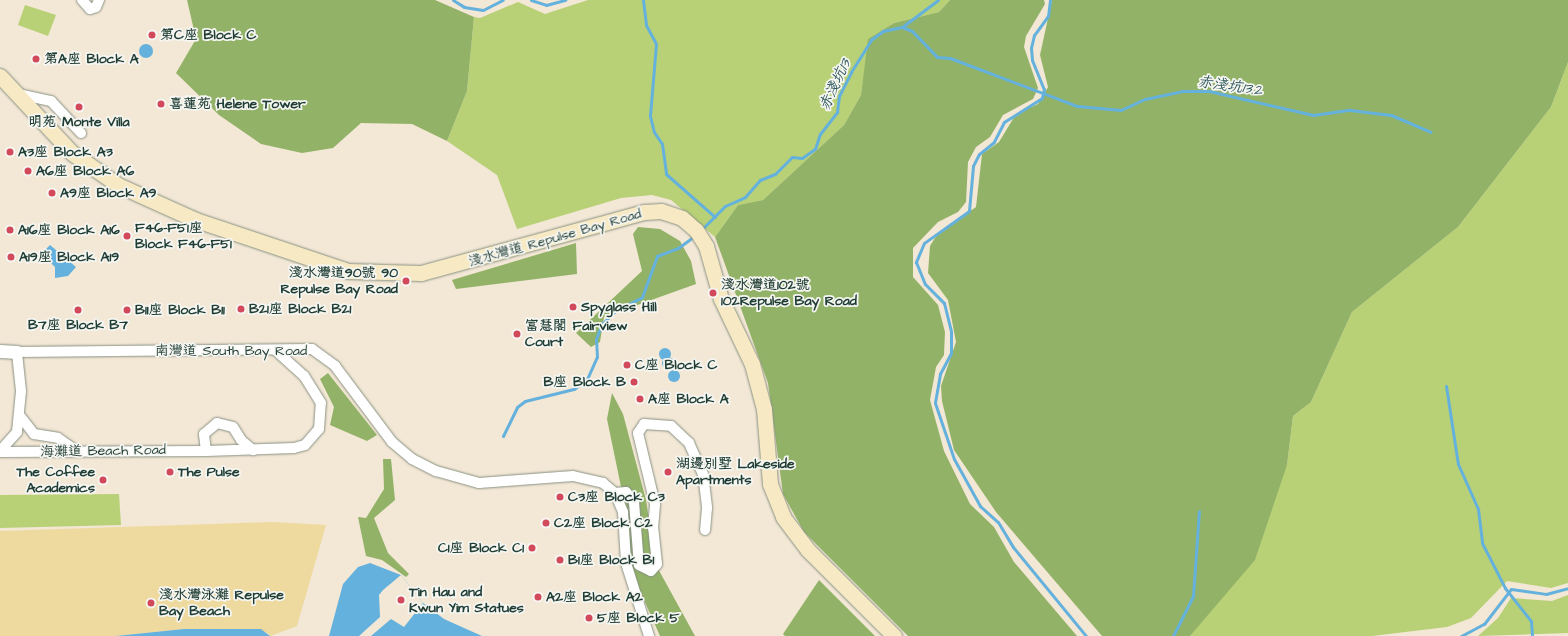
<!DOCTYPE html>
<html>
<head>
<meta charset="utf-8">
<style>
  body { margin:0 }
  #map { position:relative; width:1568px; height:636px; overflow:hidden; background:#f3e7d5; font-family:"Architects Daughter","LXGW WenKai TC",sans-serif }
  div>[style] { position:absolute }
  [style*='--x'] { left:calc(var(--x)*1px); top:calc(var(--y)*1px); width:calc(var(--w)*1px); rotate:calc(var(--a)*1deg) }
  .green>* { inset:0; background:#b8d176 }
  .forest>* { inset:0; background:#92b367 }
  .sand>* { inset:0; background:#eeda9e }
  .water>* { inset:0; background:#64b1dd }
  .round { border-radius:50% }
  .pier>* { inset:0; background:#f3e7d5 }
  .stream>* { height:3px; margin:-1.5px; padding:0 1.5px; transform-origin:1.5px; border-radius:1.5px; background:#64b1dd }
  .roads { filter:drop-shadow(0 0 1px #899284) drop-shadow(0 0 1px #899284) }
  .minor>* { height:10px; margin:-5px; padding:0 5px; transform-origin:5px; border-radius:5px; background:#fff }
  .tertiary>* { height:13px; margin:-6.5px; padding:0 6.5px; transform-origin:6.5px; border-radius:6.5px; background:#fff }
  .secondary>* { height:15px; margin:-7.5px; padding:0 7.5px; transform-origin:7.5px; border-radius:7.5px; background:#f6e9c3 }
  .dots>* { width:11px; height:11px; translate:-50% -50%; box-sizing:border-box; border:2px solid #f6f6f2; border-radius:50% }
  span { translate:-50% -50%; white-space:nowrap; text-align:center; line-height:1.15; -webkit-text-stroke:3.5px #f6f6f2; paint-order:stroke }
  .poi-label { font-size:14px; color:#1f3d34; font-weight:700 }
  .left { translate:0 -50%; text-align:left }
  .right { translate:-100% -50%; text-align:right }
  .street-label { font-size:14px; color:#1f3d34 }
  .water-label { font-size:15px; color:#305a5e; font-style:italic }
</style>
</head>
<body>
<div id="map">
  <div class="green">
    <i style="clip-path:polygon(588px 0,950px 0,939px 12px,894px 23px,869px 39px,861px 95px,844px 125px,763px 200px,738px 205px,715px 237px,671px 200px,652px 195px,621px 198px,517px 229px,497px 175px,447px 141px,467px 91px,474px 17px,480px 18px,518px 2px,545px 14px)"></i>
    <i style="clip-path:polygon(25px 5px,56px 15px,48px 36px,18px 25px)"></i>
    <i style="clip-path:polygon(1568px 62px,1568px 583px,1551px 588px,1507px 581px,1471px 618px,1447px 627px,1372px 636px,1190px 636px,1287px 465px,1293px 416px,1311px 402px,1352px 312px,1458px 227px,1551px 107px)"></i>
    <i style="clip-path:polygon(119px 494px,121px 525px,0 528px,0 495px)"></i>
    <i style="clip-path:polygon(1568px 595px,1568px 633px,1478px 636px,1498px 618px,1511px 598px,1552px 601px)"></i>
  </div>
  <div class="forest">
    <i style="clip-path:polygon(187px 0,435px 0,474px 17px,467px 91px,447px 141px,412px 124px,361px 123px,333px 148px,302px 153px,261px 144px,219px 115px,176px 73px,196px 39px)"></i>
    <i style="clip-path:polygon(950px 0,1044px 0,1045px 4px,1026px 36px,1024px 47px,1038px 88px,1033px 99px,1003px 115px,990px 137px,976px 147px,968px 162px,966px 202px,958px 212px,938px 222px,913px 248px,913px 277px,938px 305px,945px 332px,944px 355px,936px 367px,930px 400px,944px 451px,970px 504px,994px 527px,1014px 562px,1077px 636px,908px 636px,804px 532px,783px 494px,768px 383px,715px 237px,738px 205px,763px 200px,844px 125px,861px 95px,868px 39px,894px 23px,939px 12px)"></i>
    <i style="clip-path:polygon(1052px 0,1568px 0,1568px 62px,1551px 107px,1458px 227px,1352px 312px,1311px 402px,1293px 416px,1287px 465px,1255px 560px,1190px 636px,1102px 636px,996px 512px,954px 450px,942px 401px,941px 386px,956px 342px,948px 300px,928px 273px,930px 246px,938px 233px,976px 207px,982px 154px,999px 142px,1016px 114px,1038px 104px,1048px 87px,1040px 55px)"></i>
    <i style="clip-path:polygon(638px 227px,660px 229px,680px 241px,691px 261px,696px 284px,604px 317px,600px 342px,591px 347px,576px 333px,642px 271px,633px 234px)"></i>
    <i style="clip-path:polygon(576px 243px,577px 274px,456px 289px,452px 280px)"></i>
    <i style="clip-path:polygon(328px 373px,377px 435px,367px 441px,330px 425px,334px 407px,320px 379px)"></i>
    <i style="clip-path:polygon(612px 393px,623px 414px,646px 500px,656px 565px,695px 636px,660px 636px,629px 566px,626px 511px,607px 419px)"></i>
    <i style="clip-path:polygon(383px 459px,391px 459px,395px 500px,374px 518px,388px 553px,409px 574px,406px 577px,382px 560px,366px 556px,358px 517px,366px 518px,384px 489px)"></i>
    <i style="clip-path:polygon(819px 580px,875px 636px,785px 636px,783px 634px)"></i>
  </div>
  <div class="sand">
    <i style="clip-path:polygon(272px 522px,326px 525px,297px 626px,270px 636px,266px 632px,184px 629px,116px 636px,0 636px,0 531px)"></i>
  </div>
  <div class="water">
    <i class="round" style="left:139px;top:44px;width:14px;height:14px"></i>
    <i style="clip-path:polygon(50px 245px,76px 267px,68px 276px,55px 278px,55px 267px,41px 254px)"></i>
    <i class="round" style="left:659px;top:348px;width:12px;height:12px"></i>
    <i class="round" style="left:662px;top:357px;width:12px;height:12px"></i>
    <i class="round" style="left:668px;top:370px;width:12px;height:12px"></i>
    <i style="clip-path:polygon(370px 563px,401px 575px,423px 603px,444px 619px,482px 636px,329px 636px,343px 584px,358px 567px)"></i>
    <i style="clip-path:polygon(184px 629px,261px 629px,270px 636px,116px 636px)"></i>
  </div>
  <div class="pier">
    <i style="clip-path:polygon(401px 575px,423px 603px,404px 627px,391px 619px,371px 636px,359px 636px,380px 617px,379px 595px,383px 590px)"></i>
  </div>
  <div class="stream">
    <i style="--x:453;--y:0;--w:13;--a:32"></i>
    <i style="--x:464;--y:7;--w:19;--a:9"></i>
    <i style="--x:483;--y:10;--w:22;--a:-27"></i>
    <i style="--x:531;--y:0;--w:16;--a:18"></i>
    <i style="--x:546;--y:5;--w:20;--a:-15"></i>
    <i style="--x:643;--y:0;--w:25;--a:83"></i>
    <i style="--x:646;--y:25;--w:21;--a:62"></i>
    <i style="--x:656;--y:44;--w:72;--a:94.8"></i>
    <i style="--x:650;--y:116;--w:16;--a:76"></i>
    <i style="--x:654;--y:132;--w:14;--a:56"></i>
    <i style="--x:662;--y:144;--w:30;--a:82"></i>
    <i style="--x:666;--y:174;--w:65;--a:41.3"></i>
    <i style="--x:1050;--y:0;--w:16;--a:97"></i>
    <i style="--x:1048;--y:16;--w:24;--a:126"></i>
    <i style="--x:1034;--y:35;--w:13;--a:103"></i>
    <i style="--x:1031;--y:48;--w:12;--a:85"></i>
    <i style="--x:1032;--y:60;--w:31;--a:68"></i>
    <i style="--x:1044;--y:89;--w:9;--a:103"></i>
    <i style="--x:1042;--y:98;--w:45;--a:147.7"></i>
    <i style="--x:1004;--y:122;--w:22;--a:117"></i>
    <i style="--x:994;--y:142;--w:19;--a:141"></i>
    <i style="--x:979;--y:154;--w:13;--a:117"></i>
    <i style="--x:973;--y:166;--w:45;--a:95.1"></i>
    <i style="--x:969;--y:211;--w:55;--a:144.6"></i>
    <i style="--x:924;--y:243;--w:21;--a:113"></i>
    <i style="--x:916;--y:262;--w:24;--a:68"></i>
    <i style="--x:925;--y:284;--w:27;--a:45"></i>
    <i style="--x:944;--y:303;--w:30;--a:76"></i>
    <i style="--x:951;--y:332;--w:21;--a:90"></i>
    <i style="--x:951;--y:353;--w:24;--a:118"></i>
    <i style="--x:940;--y:374;--w:29;--a:100"></i>
    <i style="--x:935;--y:403;--w:59;--a:71.3"></i>
    <i style="--x:954;--y:459;--w:54;--a:61"></i>
    <i style="--x:980;--y:506;--w:24;--a:42"></i>
    <i style="--x:998;--y:522;--w:29;--a:59"></i>
    <i style="--x:1013;--y:547;--w:115;--a:50.6"></i>
    <i style="--x:902;--y:27;--w:11;--a:22"></i>
    <i style="--x:912;--y:31;--w:36;--a:46"></i>
    <i style="--x:937;--y:57;--w:13;--a:4"></i>
    <i style="--x:950;--y:58;--w:136;--a:20.7"></i>
    <i style="--x:1077;--y:106;--w:44;--a:5.2"></i>
    <i style="--x:1121;--y:110;--w:26;--a:-25"></i>
    <i style="--x:1145;--y:99;--w:38;--a:-12"></i>
    <i style="--x:1182;--y:91;--w:27;--a:0"></i>
    <i style="--x:1209;--y:91;--w:107;--a:13"></i>
    <i style="--x:1313;--y:115;--w:37;--a:-8"></i>
    <i style="--x:1350;--y:110;--w:41;--a:7"></i>
    <i style="--x:1391;--y:115;--w:43;--a:23"></i>
    <i style="--x:704;--y:227;--w:30;--a:-45"></i>
    <i style="--x:725;--y:206;--w:22;--a:-24"></i>
    <i style="--x:745;--y:197;--w:23;--a:-49"></i>
    <i style="--x:760;--y:180;--w:16;--a:-22"></i>
    <i style="--x:775;--y:174;--w:24;--a:-45"></i>
    <i style="--x:792;--y:157;--w:10;--a:6"></i>
    <i style="--x:802;--y:158;--w:16;--a:-35"></i>
    <i style="--x:815;--y:149;--w:16;--a:-72"></i>
    <i style="--x:820;--y:134;--w:28;--a:-52"></i>
    <i style="--x:837;--y:112;--w:16;--a:-83"></i>
    <i style="--x:839;--y:96;--w:27;--a:-63"></i>
    <i style="--x:851;--y:72;--w:39;--a:-58"></i>
    <i style="--x:872;--y:39;--w:14;--a:-36"></i>
    <i style="--x:883;--y:31;--w:19;--a:-12"></i>
    <i style="--x:902;--y:27;--w:45;--a:-36.9"></i>
    <i style="--x:1446;--y:386;--w:79;--a:81.3"></i>
    <i style="--x:1458;--y:464;--w:49;--a:66"></i>
    <i style="--x:1478;--y:509;--w:34;--a:83"></i>
    <i style="--x:1482;--y:543;--w:51;--a:62.9"></i>
    <i style="--x:1505;--y:588;--w:42;--a:51.8"></i>
    <i style="--x:1531;--y:621;--w:15;--a:86"></i>
    <i style="--x:503;--y:436;--w:32;--a:-64"></i>
    <i style="--x:517;--y:407;--w:10;--a:-37"></i>
    <i style="--x:525;--y:401;--w:50;--a:-13.8"></i>
    <i style="--x:574;--y:389;--w:16;--a:-38"></i>
    <i style="--x:587;--y:379;--w:24;--a:-66"></i>
    <i style="--x:597;--y:357;--w:18;--a:-93"></i>
    <i style="--x:596;--y:339;--w:15;--a:-70"></i>
    <i style="--x:601;--y:325;--w:20;--a:-45"></i>
    <i style="--x:615;--y:311;--w:30;--a:-27"></i>
    <i style="--x:642;--y:297;--w:44;--a:-69.9"></i>
    <i style="--x:657;--y:256;--w:22;--a:-21"></i>
    <i style="--x:678;--y:248;--w:19;--a:-36"></i>
    <i style="--x:1173;--y:636;--w:45;--a:-63.4"></i>
    <i style="--x:1193;--y:596;--w:85;--a:-86"></i>
    <i style="--x:1461;--y:636;--w:26;--a:-28"></i>
    <i style="--x:1484;--y:624;--w:44;--a:-52.4"></i>
    <i style="--x:1511;--y:589;--w:35;--a:8"></i>
    <i style="--x:1546;--y:594;--w:23;--a:-15"></i>
  </div>
  <div class="roads">
    <div class="minor">
      <i style="--x:82;--y:0;--w:12;--a:48"></i>
      <i style="--x:90;--y:9;--w:6;--a:-18"></i>
      <i style="--x:96;--y:7;--w:8;--a:-67"></i>
      <i style="--x:18;--y:94;--w:34;--a:12"></i>
      <i style="--x:51;--y:101;--w:44;--a:46.8"></i>
      <i style="--x:20;--y:416;--w:23;--a:52"></i>
      <i style="--x:34;--y:434;--w:24;--a:9"></i>
      <i style="--x:58;--y:438;--w:21;--a:35"></i>
      <i style="--x:0;--y:451;--w:25;--a:-48"></i>
      <i style="--x:17;--y:432;--w:41;--a:-84.4"></i>
      <i style="--x:21;--y:391;--w:39;--a:-96"></i>
      <i style="--x:17;--y:352;--w:295;--a:-0.6"></i>
      <i style="--x:312;--y:349;--w:29;--a:36"></i>
      <i style="--x:335;--y:366;--w:95;--a:53.1"></i>
      <i style="--x:392;--y:442;--w:26;--a:40"></i>
      <i style="--x:412;--y:459;--w:27;--a:27"></i>
      <i style="--x:436;--y:471;--w:45;--a:15.6"></i>
      <i style="--x:479;--y:483;--w:94;--a:-4.3"></i>
      <i style="--x:573;--y:476;--w:31;--a:13"></i>
      <i style="--x:603;--y:483;--w:16;--a:40"></i>
      <i style="--x:615;--y:493;--w:21;--a:67"></i>
      <i style="--x:623;--y:512;--w:51;--a:86.6"></i>
      <i style="--x:626;--y:563;--w:77;--a:72.5"></i>
      <i style="--x:206;--y:451;--w:17;--a:-97"></i>
      <i style="--x:204;--y:434;--w:17;--a:-40"></i>
      <i style="--x:217;--y:423;--w:16;--a:14"></i>
      <i style="--x:233;--y:427;--w:15;--a:58"></i>
      <i style="--x:241;--y:440;--w:16;--a:40"></i>
      <i style="--x:0;--y:452;--w:206;--a:-0.3"></i>
      <i style="--x:206;--y:451;--w:88;--a:-2"></i>
      <i style="--x:294;--y:448;--w:11;--a:-15"></i>
      <i style="--x:305;--y:445;--w:21;--a:-49"></i>
      <i style="--x:319;--y:429;--w:26;--a:-86"></i>
      <i style="--x:321;--y:403;--w:32;--a:-122"></i>
      <i style="--x:304;--y:376;--w:39;--a:-138"></i>
      <i style="--x:615;--y:493;--w:11;--a:-5"></i>
      <i style="--x:626;--y:492;--w:13;--a:51"></i>
      <i style="--x:634;--y:502;--w:63;--a:85.5"></i>
      <i style="--x:639;--y:565;--w:13;--a:27"></i>
      <i style="--x:651;--y:571;--w:9;--a:-49"></i>
      <i style="--x:657;--y:564;--w:36;--a:-96"></i>
      <i style="--x:653;--y:528;--w:24;--a:-85"></i>
      <i style="--x:655;--y:504;--w:73;--a:-103.5"></i>
      <i style="--x:638;--y:433;--w:11;--a:-56"></i>
      <i style="--x:644;--y:424;--w:27;--a:4"></i>
      <i style="--x:671;--y:426;--w:25;--a:43"></i>
      <i style="--x:689;--y:443;--w:34;--a:66"></i>
      <i style="--x:703;--y:474;--w:34;--a:83"></i>
      <i style="--x:707;--y:508;--w:22;--a:95"></i>
    </div>
    <div class="tertiary">
      <i style="--x:0;--y:351;--w:17;--a:3"></i>
    </div>
    <div class="secondary">
      <i style="--x:0;--y:76;--w:105;--a:46.9"></i>
      <i style="--x:72;--y:153;--w:56;--a:34.8"></i>
      <i style="--x:118;--y:185;--w:85;--a:24.2"></i>
      <i style="--x:196;--y:220;--w:160;--a:18.5"></i>
      <i style="--x:348;--y:271;--w:73;--a:1.6"></i>
      <i style="--x:421;--y:273;--w:231;--a:-15.3"></i>
      <i style="--x:644;--y:212;--w:17;--a:-3"></i>
      <i style="--x:661;--y:211;--w:22;--a:18"></i>
      <i style="--x:682;--y:218;--w:18;--a:41"></i>
      <i style="--x:696;--y:230;--w:19;--a:58"></i>
      <i style="--x:706;--y:246;--w:55;--a:74.2"></i>
      <i style="--x:721;--y:299;--w:72;--a:64.5"></i>
      <i style="--x:752;--y:364;--w:47;--a:75.1"></i>
      <i style="--x:764;--y:409;--w:75;--a:85.4"></i>
      <i style="--x:770;--y:484;--w:35;--a:68"></i>
      <i style="--x:783;--y:517;--w:41;--a:52.9"></i>
      <i style="--x:808;--y:550;--w:122;--a:45"></i>
    </div>
  </div>
  <div class="dots">
    <i style="left:152px;top:35px;background:#d1495b"></i>
    <i style="left:36px;top:59px;background:#d1495b"></i>
    <i style="left:161px;top:104px;background:#d1495b"></i>
    <i style="left:79px;top:107px;background:#d1495b"></i>
    <i style="left:10px;top:152px;background:#d1495b"></i>
    <i style="left:28px;top:171px;background:#d1495b"></i>
    <i style="left:52px;top:193px;background:#d1495b"></i>
    <i style="left:10px;top:230px;background:#d1495b"></i>
    <i style="left:127px;top:236px;background:#d1495b"></i>
    <i style="left:11px;top:257px;background:#d1495b"></i>
    <i style="left:406px;top:281px;background:#d1495b"></i>
    <i style="left:713px;top:293px;background:#d1495b"></i>
    <i style="left:573px;top:307px;background:#d1495b"></i>
    <i style="left:241px;top:309px;background:#d1495b"></i>
    <i style="left:78px;top:310px;background:#d1495b"></i>
    <i style="left:127px;top:310px;background:#d1495b"></i>
    <i style="left:517px;top:334px;background:#d1495b"></i>
    <i style="left:627px;top:365px;background:#d1495b"></i>
    <i style="left:634px;top:382px;background:#d1495b"></i>
    <i style="left:640px;top:399px;background:#d1495b"></i>
    <i style="left:170px;top:472px;background:#d1495b"></i>
    <i style="left:668px;top:472px;background:#d1495b"></i>
    <i style="left:103px;top:480px;background:#d1495b"></i>
    <i style="left:560px;top:497px;background:#d1495b"></i>
    <i style="left:546px;top:523px;background:#d1495b"></i>
    <i style="left:532px;top:548px;background:#d1495b"></i>
    <i style="left:560px;top:560px;background:#d1495b"></i>
    <i style="left:538px;top:597px;background:#d1495b"></i>
    <i style="left:401px;top:600px;background:#d1495b"></i>
    <i style="left:151px;top:603px;background:#d1495b"></i>
    <i style="left:589px;top:618px;background:#d1495b"></i>
  </div>
  <div class="poi-label">
    <span class="left" style="left:160px;top:35px">第C座 Block C</span>
    <span class="left" style="left:44px;top:59px">第A座 Block A</span>
    <span class="left" style="left:169px;top:104px">喜蓮苑 Helene Tower</span>
    <span style="left:79px;top:122px">明苑 Monte Villa</span>
    <span class="left" style="left:18px;top:152px">A3座 Block A3</span>
    <span class="left" style="left:36px;top:171px">A6座 Block A6</span>
    <span class="left" style="left:60px;top:193px">A9座 Block A9</span>
    <span class="left" style="left:135px;top:236px">F46-F51座<br>Block F46-F51</span>
    <span class="left" style="left:18px;top:230px">A16座 Block A16</span>
    <span class="left" style="left:19px;top:257px">A19座 Block A19</span>
    <span class="right" style="left:398px;top:281px">淺水灣道90號 90<br>Repulse Bay Road</span>
    <span class="left" style="left:721px;top:293px">淺水灣道102號<br>102Repulse Bay Road</span>
    <span class="left" style="left:581px;top:307px">Spyglass Hill</span>
    <span class="left" style="left:249px;top:309px">B21座 Block B21</span>
    <span class="left" style="left:135px;top:310px">B11座 Block B11</span>
    <span style="left:78px;top:325px">B7座 Block B7</span>
    <span class="left" style="left:525px;top:334px">富慧閣 Fairview<br>Court</span>
    <span class="left" style="left:635px;top:365px">C座 Block C</span>
    <span class="right" style="left:626px;top:382px">B座 Block B</span>
    <span class="left" style="left:648px;top:399px">A座 Block A</span>
    <span class="left" style="left:676px;top:472px">湖邊別墅 Lakeside<br>Apartments</span>
    <span class="right" style="left:95px;top:480px">The Coffee<br>Academics</span>
    <span class="left" style="left:178px;top:472px">The Pulse</span>
    <span class="left" style="left:568px;top:497px">C3座 Block C3</span>
    <span class="left" style="left:554px;top:523px">C2座 Block C2</span>
    <span class="right" style="left:524px;top:548px">C1座 Block C1</span>
    <span class="left" style="left:568px;top:560px">B1座 Block B1</span>
    <span class="left" style="left:409px;top:600px">Tin Hau and<br>Kwun Yim Statues</span>
    <span class="left" style="left:159px;top:603px">淺水灣泳灘 Repulse<br>Bay Beach</span>
    <span class="left" style="left:546px;top:597px">A2座 Block A2</span>
    <span class="left" style="left:597px;top:618px">5座 Block 5</span>
  </div>
  <div class="street-label">
    <span style="left:555px;top:238px;rotate:-16deg">淺水灣道 Repulse Bay Road</span>
    <span style="left:231px;top:351px">南灣道 South Bay Road</span>
    <span style="left:103px;top:451px;rotate:-1deg">海灘道 Beach Road</span>
  </div>
  <div class="water-label">
    <span style="left:835px;top:85px;rotate:-65deg">赤淺坑13</span>
    <span style="left:1230px;top:86px;rotate:8deg">赤淺坑13.2</span>
  </div>
</div>
</body>
</html>
